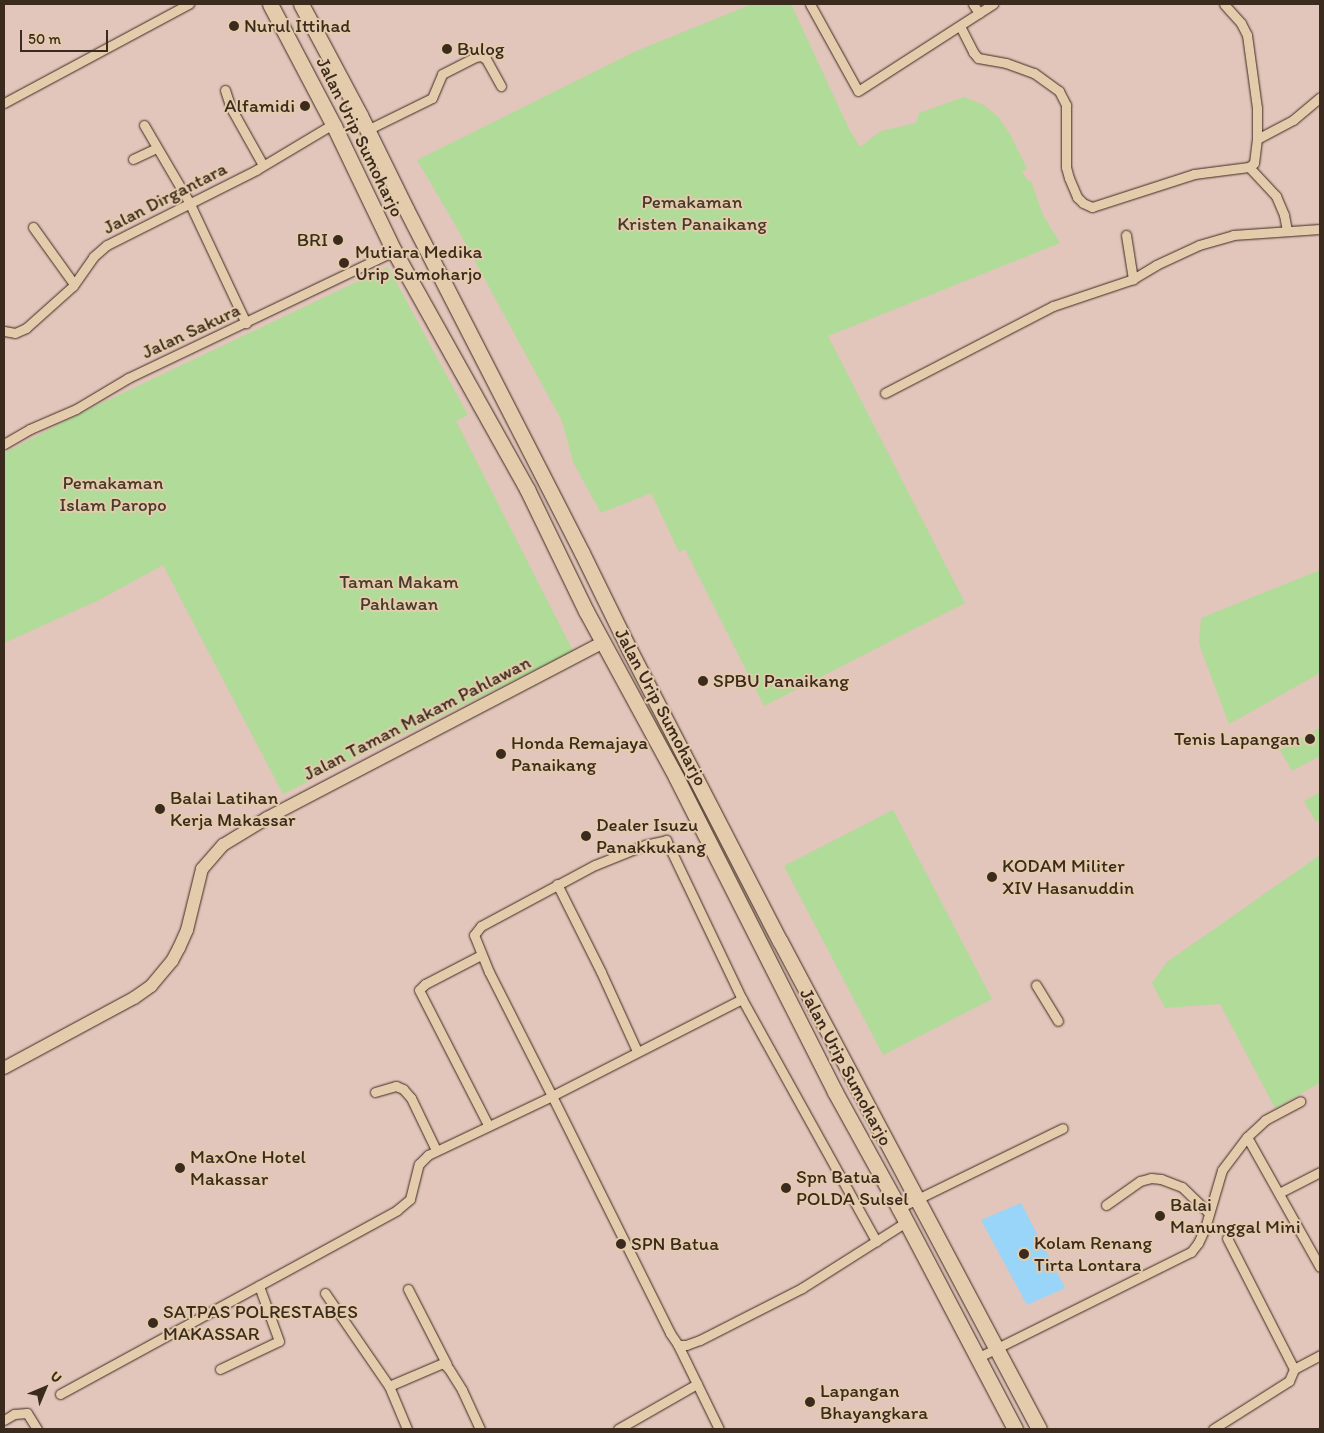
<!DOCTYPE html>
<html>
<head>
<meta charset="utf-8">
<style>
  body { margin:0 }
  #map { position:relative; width:1324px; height:1433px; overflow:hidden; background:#e2c5bb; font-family:Itim,sans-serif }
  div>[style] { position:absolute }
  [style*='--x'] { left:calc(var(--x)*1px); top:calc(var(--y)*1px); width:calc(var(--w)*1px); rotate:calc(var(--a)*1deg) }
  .green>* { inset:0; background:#b0db98 }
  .water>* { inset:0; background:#98d5f9 }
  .roads { filter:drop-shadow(0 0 1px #3b2a1e) drop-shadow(0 0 1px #3b2a1e) }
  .minor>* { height:9px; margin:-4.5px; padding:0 4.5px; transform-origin:4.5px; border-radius:4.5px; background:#e4cbac }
  .secondary>* { height:12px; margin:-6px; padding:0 6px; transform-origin:6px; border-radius:6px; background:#e4cbac }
  .trunk>* { height:15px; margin:-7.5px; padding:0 7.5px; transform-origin:7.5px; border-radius:7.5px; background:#e4cbac }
  .dots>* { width:14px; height:14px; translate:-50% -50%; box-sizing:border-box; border:2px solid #e4cbac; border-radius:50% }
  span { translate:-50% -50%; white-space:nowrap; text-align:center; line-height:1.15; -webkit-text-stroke:4px #e4cbac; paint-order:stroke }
  .poi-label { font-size:19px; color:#3b2a1e }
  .left { translate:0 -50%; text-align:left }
  .right { translate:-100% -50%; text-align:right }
  .street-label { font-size:19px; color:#3b2a1e }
  .park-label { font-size:19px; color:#473c2a }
  .frame { position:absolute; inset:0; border:5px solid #3b2a1e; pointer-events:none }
  .north { position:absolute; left:20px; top:1363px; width:50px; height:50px; -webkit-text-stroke:4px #e4cbac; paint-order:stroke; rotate:45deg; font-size:14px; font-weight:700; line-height:20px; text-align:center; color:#3b2a1e }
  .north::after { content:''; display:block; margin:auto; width:18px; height:22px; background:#3b2a1e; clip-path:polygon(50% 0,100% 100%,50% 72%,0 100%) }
  .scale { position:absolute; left:20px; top:30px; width:88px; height:22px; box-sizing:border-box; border:2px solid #3b2a1e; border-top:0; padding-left:6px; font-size:15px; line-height:18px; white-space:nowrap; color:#3b2a1e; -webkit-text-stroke:4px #e4cbac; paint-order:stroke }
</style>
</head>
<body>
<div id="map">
  <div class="green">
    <i style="clip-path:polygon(752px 4px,791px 4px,849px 129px,860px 147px,881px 131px,916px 123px,919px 113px,964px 97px,984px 105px,999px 118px,1010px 134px,1027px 168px,1022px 172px,1027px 180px,1031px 181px,1043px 215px,1060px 243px,828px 336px,965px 603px,764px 706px,685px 549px,679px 552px,651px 493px,601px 513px,573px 462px,562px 421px,453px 221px,417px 160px,634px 52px)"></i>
    <i style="clip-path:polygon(388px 267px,468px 415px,456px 421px,573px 651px,283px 794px,163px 565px,99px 600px,4px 643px,4px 453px,87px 410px)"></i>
    <i style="clip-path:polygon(1320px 570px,1320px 673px,1229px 724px,1199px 644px,1201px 618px)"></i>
    <i style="clip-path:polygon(1320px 728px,1320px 756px,1292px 771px,1280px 750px)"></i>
    <i style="clip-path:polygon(1320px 792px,1320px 820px,1316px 822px,1304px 801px)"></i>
    <i style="clip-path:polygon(893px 810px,992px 999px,883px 1055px,784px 866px)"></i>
    <i style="clip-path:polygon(1320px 855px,1320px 1083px,1275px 1108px,1220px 1004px,1165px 1008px,1152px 983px,1167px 962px)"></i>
  </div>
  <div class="water">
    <i style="clip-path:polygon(1021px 1203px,1065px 1288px,1027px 1305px,981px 1220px)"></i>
  </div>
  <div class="roads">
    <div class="minor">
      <i style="--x:810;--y:4;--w:99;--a:61.1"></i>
      <i style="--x:858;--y:91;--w:161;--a:-32.8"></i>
      <i style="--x:973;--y:4;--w:11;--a:56"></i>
      <i style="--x:960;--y:26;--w:29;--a:63"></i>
      <i style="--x:973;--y:52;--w:8;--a:50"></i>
      <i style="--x:978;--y:58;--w:28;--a:10"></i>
      <i style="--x:1006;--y:63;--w:30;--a:20"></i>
      <i style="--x:1034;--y:73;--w:31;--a:36"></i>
      <i style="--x:1059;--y:91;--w:16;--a:63"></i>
      <i style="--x:1066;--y:105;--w:62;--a:90"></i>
      <i style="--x:1066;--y:167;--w:11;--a:75"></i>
      <i style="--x:1069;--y:178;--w:21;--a:67"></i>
      <i style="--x:1077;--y:197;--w:8;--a:45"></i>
      <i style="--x:1083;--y:203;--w:10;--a:24"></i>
      <i style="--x:1092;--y:207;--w:107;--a:-17.9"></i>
      <i style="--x:1194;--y:174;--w:55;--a:-7.3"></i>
      <i style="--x:1249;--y:167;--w:6;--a:-39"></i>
      <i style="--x:1254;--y:163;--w:24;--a:-83"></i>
      <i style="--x:1257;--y:139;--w:31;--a:-90"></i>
      <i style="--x:1257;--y:108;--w:74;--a:-97.8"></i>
      <i style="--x:1247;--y:35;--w:13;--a:-117"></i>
      <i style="--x:1241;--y:23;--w:25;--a:-132"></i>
      <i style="--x:225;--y:90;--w:19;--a:72"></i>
      <i style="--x:231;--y:108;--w:65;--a:60.7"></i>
      <i style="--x:4;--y:103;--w:210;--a:-28.2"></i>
      <i style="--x:144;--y:125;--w:89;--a:59.7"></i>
      <i style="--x:189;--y:202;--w:134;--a:64.8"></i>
      <i style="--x:367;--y:130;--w:72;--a:-26.2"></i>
      <i style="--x:432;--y:98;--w:26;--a:-67"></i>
      <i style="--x:442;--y:74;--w:37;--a:-27"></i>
      <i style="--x:475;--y:57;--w:6;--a:-9"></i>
      <i style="--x:481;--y:56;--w:6;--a:31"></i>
      <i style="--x:486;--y:59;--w:31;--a:61"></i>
      <i style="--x:1257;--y:139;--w:41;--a:-27.8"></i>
      <i style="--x:1293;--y:120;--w:35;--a:-40"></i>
      <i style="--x:133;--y:159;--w:26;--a:-25"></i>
      <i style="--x:1249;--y:167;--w:40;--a:47"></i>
      <i style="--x:1276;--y:196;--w:21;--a:67"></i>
      <i style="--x:1284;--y:215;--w:16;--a:79"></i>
      <i style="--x:33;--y:227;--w:70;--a:54.3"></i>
      <i style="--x:1126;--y:235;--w:45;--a:81"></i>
      <i style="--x:4;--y:331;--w:11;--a:10"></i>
      <i style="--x:15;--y:333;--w:12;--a:-24"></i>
      <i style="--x:26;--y:328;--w:63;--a:-41.8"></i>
      <i style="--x:73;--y:286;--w:35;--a:-55"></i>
      <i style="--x:93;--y:257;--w:18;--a:-41"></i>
      <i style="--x:107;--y:245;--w:167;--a:-26.7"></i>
      <i style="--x:256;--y:170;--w:90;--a:-30.9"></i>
      <i style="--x:885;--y:393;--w:189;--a:-27.4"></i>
      <i style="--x:1053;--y:306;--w:84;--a:-18.6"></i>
      <i style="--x:1133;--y:279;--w:27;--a:-31"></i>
      <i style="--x:1156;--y:265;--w:47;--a:-24.9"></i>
      <i style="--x:1199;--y:245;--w:35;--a:-16"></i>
      <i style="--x:1233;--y:235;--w:87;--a:-3.9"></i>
      <i style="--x:4;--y:444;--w:30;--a:-30"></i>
      <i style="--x:30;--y:429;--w:50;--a:-23.5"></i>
      <i style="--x:76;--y:409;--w:61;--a:-30.8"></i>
      <i style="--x:128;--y:378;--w:295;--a:-25.5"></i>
      <i style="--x:557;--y:884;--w:98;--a:63.4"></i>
      <i style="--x:601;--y:972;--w:87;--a:65.5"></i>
      <i style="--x:481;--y:955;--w:63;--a:152.6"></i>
      <i style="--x:425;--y:984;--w:8;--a:135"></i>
      <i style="--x:419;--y:990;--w:152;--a:62.9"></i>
      <i style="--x:1036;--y:985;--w:42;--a:58.6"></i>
      <i style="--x:742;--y:999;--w:213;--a:153"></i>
      <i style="--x:552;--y:1096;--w:139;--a:-116.9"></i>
      <i style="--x:489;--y:972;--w:40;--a:-112"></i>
      <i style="--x:474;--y:935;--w:11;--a:-52"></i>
      <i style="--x:481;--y:926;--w:129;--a:-28.2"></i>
      <i style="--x:595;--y:865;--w:54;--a:-21.8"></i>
      <i style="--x:645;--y:845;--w:22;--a:-13"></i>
      <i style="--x:666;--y:840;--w:176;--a:64.5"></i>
      <i style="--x:742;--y:999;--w:277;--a:61"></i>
      <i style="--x:375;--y:1092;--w:22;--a:-16"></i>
      <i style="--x:396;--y:1086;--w:8;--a:23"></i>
      <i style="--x:403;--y:1089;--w:12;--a:48"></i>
      <i style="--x:411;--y:1098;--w:58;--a:64.3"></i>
      <i style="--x:1247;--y:1137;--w:25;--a:-43"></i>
      <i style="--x:1265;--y:1120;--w:40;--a:-28"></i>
      <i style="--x:1279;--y:1193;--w:46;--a:-27.1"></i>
      <i style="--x:1106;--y:1205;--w:42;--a:-35.2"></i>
      <i style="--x:1140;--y:1181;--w:11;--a:-15"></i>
      <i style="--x:1151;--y:1178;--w:10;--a:6"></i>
      <i style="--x:1161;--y:1179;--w:22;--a:21"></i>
      <i style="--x:1182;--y:1187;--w:36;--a:44"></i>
      <i style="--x:899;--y:1208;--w:182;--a:-26"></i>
      <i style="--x:408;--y:1289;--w:85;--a:62.8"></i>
      <i style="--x:325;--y:1293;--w:113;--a:55.5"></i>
      <i style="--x:389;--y:1386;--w:59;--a:-23.1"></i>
      <i style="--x:443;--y:1363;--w:8;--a:45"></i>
      <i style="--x:449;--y:1369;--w:25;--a:58"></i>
      <i style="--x:462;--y:1390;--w:43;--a:65.2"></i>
      <i style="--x:678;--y:1345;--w:93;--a:64"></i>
      <i style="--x:977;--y:1358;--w:239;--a:-26.4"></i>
      <i style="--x:1191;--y:1252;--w:11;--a:-52"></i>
      <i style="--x:1198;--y:1243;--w:17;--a:-65"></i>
      <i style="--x:1205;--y:1228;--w:60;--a:-73.7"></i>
      <i style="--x:1222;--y:1170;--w:41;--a:-52.9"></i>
      <i style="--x:1247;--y:1137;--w:149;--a:60.7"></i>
      <i style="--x:220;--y:1369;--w:65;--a:-25.4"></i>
      <i style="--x:279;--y:1341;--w:59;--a:-110"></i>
      <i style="--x:1294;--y:1369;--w:30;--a:-28"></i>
      <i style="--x:389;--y:1386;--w:47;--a:67.3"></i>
      <i style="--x:60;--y:1394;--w:384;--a:-28.6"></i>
      <i style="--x:397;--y:1210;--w:17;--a:-40"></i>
      <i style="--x:410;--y:1199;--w:36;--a:-76"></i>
      <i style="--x:419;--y:1164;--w:13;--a:-45"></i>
      <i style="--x:428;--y:1155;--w:137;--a:-25.4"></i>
      <i style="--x:552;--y:1096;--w:265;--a:63.5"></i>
      <i style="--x:670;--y:1333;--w:14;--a:56"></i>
      <i style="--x:678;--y:1345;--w:8;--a:0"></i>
      <i style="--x:686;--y:1345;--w:15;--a:-20"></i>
      <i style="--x:700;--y:1340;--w:114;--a:-27"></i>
      <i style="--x:802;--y:1288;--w:123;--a:-32.4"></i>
      <i style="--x:4;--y:1420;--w:12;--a:-31"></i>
      <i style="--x:14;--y:1414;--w:13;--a:-4"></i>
      <i style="--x:27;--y:1413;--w:19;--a:58"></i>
      <i style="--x:618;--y:1429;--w:91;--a:-29.7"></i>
      <i style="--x:1213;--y:1429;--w:90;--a:-32.3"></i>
      <i style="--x:1289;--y:1381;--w:13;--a:-67"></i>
      <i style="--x:1294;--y:1369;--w:147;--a:-117.1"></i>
    </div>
    <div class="secondary">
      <i style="--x:4;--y:1068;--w:148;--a:-28.3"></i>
      <i style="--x:134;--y:998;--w:21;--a:-35"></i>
      <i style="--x:151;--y:986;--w:33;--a:-50"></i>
      <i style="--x:172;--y:961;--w:15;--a:-62"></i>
      <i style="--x:179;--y:948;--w:20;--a:-66"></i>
      <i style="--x:187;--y:930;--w:63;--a:-76.2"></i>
      <i style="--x:202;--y:869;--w:32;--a:-49"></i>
      <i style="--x:223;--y:845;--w:52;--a:-31.5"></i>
      <i style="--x:267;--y:818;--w:380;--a:-27.6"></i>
    </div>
    <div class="trunk">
      <i style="--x:270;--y:4;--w:138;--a:62.3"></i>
      <i style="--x:334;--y:126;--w:139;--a:64.4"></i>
      <i style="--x:394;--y:251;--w:273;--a:60.8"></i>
      <i style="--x:527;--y:489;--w:136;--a:64.2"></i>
      <i style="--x:586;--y:611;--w:189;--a:61.5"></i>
      <i style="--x:676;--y:777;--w:353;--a:63.2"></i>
      <i style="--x:835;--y:1092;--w:132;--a:61.1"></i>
      <i style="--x:899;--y:1208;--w:250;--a:62.3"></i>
      <i style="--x:301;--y:4;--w:126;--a:62"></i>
      <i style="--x:360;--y:115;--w:105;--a:63.9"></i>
      <i style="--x:406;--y:209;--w:386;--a:62.9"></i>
      <i style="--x:582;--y:553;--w:107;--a:63.9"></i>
      <i style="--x:629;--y:649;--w:329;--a:62.7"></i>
      <i style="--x:780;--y:941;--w:552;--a:62.04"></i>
    </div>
  </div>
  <div class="dots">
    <i style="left:234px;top:26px;background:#3b2a1e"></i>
    <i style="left:447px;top:49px;background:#3b2a1e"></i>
    <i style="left:305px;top:106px;background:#3b2a1e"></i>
    <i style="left:338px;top:240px;background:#3b2a1e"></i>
    <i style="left:344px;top:263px;background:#3b2a1e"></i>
    <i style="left:703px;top:681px;background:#3b2a1e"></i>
    <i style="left:1310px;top:739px;background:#3b2a1e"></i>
    <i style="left:501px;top:754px;background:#3b2a1e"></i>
    <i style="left:160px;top:809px;background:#3b2a1e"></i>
    <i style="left:586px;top:836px;background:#3b2a1e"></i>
    <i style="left:992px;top:877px;background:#3b2a1e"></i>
    <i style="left:180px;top:1168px;background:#3b2a1e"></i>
    <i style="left:786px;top:1188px;background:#3b2a1e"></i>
    <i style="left:1160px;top:1216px;background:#3b2a1e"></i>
    <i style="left:621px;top:1244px;background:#3b2a1e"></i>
    <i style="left:1024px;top:1254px;background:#3b2a1e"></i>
    <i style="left:153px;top:1323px;background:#3b2a1e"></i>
    <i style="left:810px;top:1402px;background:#3b2a1e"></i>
  </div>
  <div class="poi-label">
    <span class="left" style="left:244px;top:26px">Nurul Ittihad</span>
    <span class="left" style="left:457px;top:49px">Bulog</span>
    <span class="right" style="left:295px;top:106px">Alfamidi</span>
    <span class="right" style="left:328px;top:240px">BRI</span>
    <span class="left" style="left:355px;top:263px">Mutiara Medika<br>Urip Sumoharjo</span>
    <span class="left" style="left:713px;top:681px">SPBU Panaikang</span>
    <span class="right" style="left:1300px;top:739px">Tenis Lapangan</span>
    <span class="left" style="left:511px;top:754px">Honda Remajaya<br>Panaikang</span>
    <span class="left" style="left:170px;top:809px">Balai Latihan<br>Kerja Makassar</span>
    <span class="left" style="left:596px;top:836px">Dealer Isuzu<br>Panakkukang</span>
    <span class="left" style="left:1002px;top:877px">KODAM Militer<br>XIV Hasanuddin</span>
    <span class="left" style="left:190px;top:1168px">MaxOne Hotel<br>Makassar</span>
    <span class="left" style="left:796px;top:1188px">Spn Batua<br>POLDA Sulsel</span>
    <span class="left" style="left:1170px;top:1216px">Balai<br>Manunggal Mini</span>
    <span class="left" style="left:1034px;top:1254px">Kolam Renang<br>Tirta Lontara</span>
    <span class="left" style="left:631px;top:1244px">SPN Batua</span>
    <span class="left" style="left:163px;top:1323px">SATPAS POLRESTABES<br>MAKASSAR</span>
    <span class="left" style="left:820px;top:1402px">Lapangan<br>Bhayangkara</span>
  </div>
  <div class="street-label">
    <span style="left:360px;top:137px;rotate:64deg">Jalan Urip Sumoharjo</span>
    <span style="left:165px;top:198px;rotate:-27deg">Jalan Dirgantara</span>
    <span style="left:191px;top:331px;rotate:-25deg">Jalan Sakura</span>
    <span style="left:661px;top:707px;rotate:62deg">Jalan Urip Sumoharjo</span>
    <span style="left:417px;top:718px;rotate:-27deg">Jalan Taman Makam Pahlawan</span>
    <span style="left:846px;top:1067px;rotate:62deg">Jalan Urip Sumoharjo</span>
  </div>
  <div class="park-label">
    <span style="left:692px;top:213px">Pemakaman<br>Kristen Panaikang</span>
    <span style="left:113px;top:494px">Pemakaman<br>Islam Paropo</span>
    <span style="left:399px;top:593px">Taman Makam<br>Pahlawan</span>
  </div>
  <div class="frame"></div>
  <div class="north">U</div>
  <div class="scale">50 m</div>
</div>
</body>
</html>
